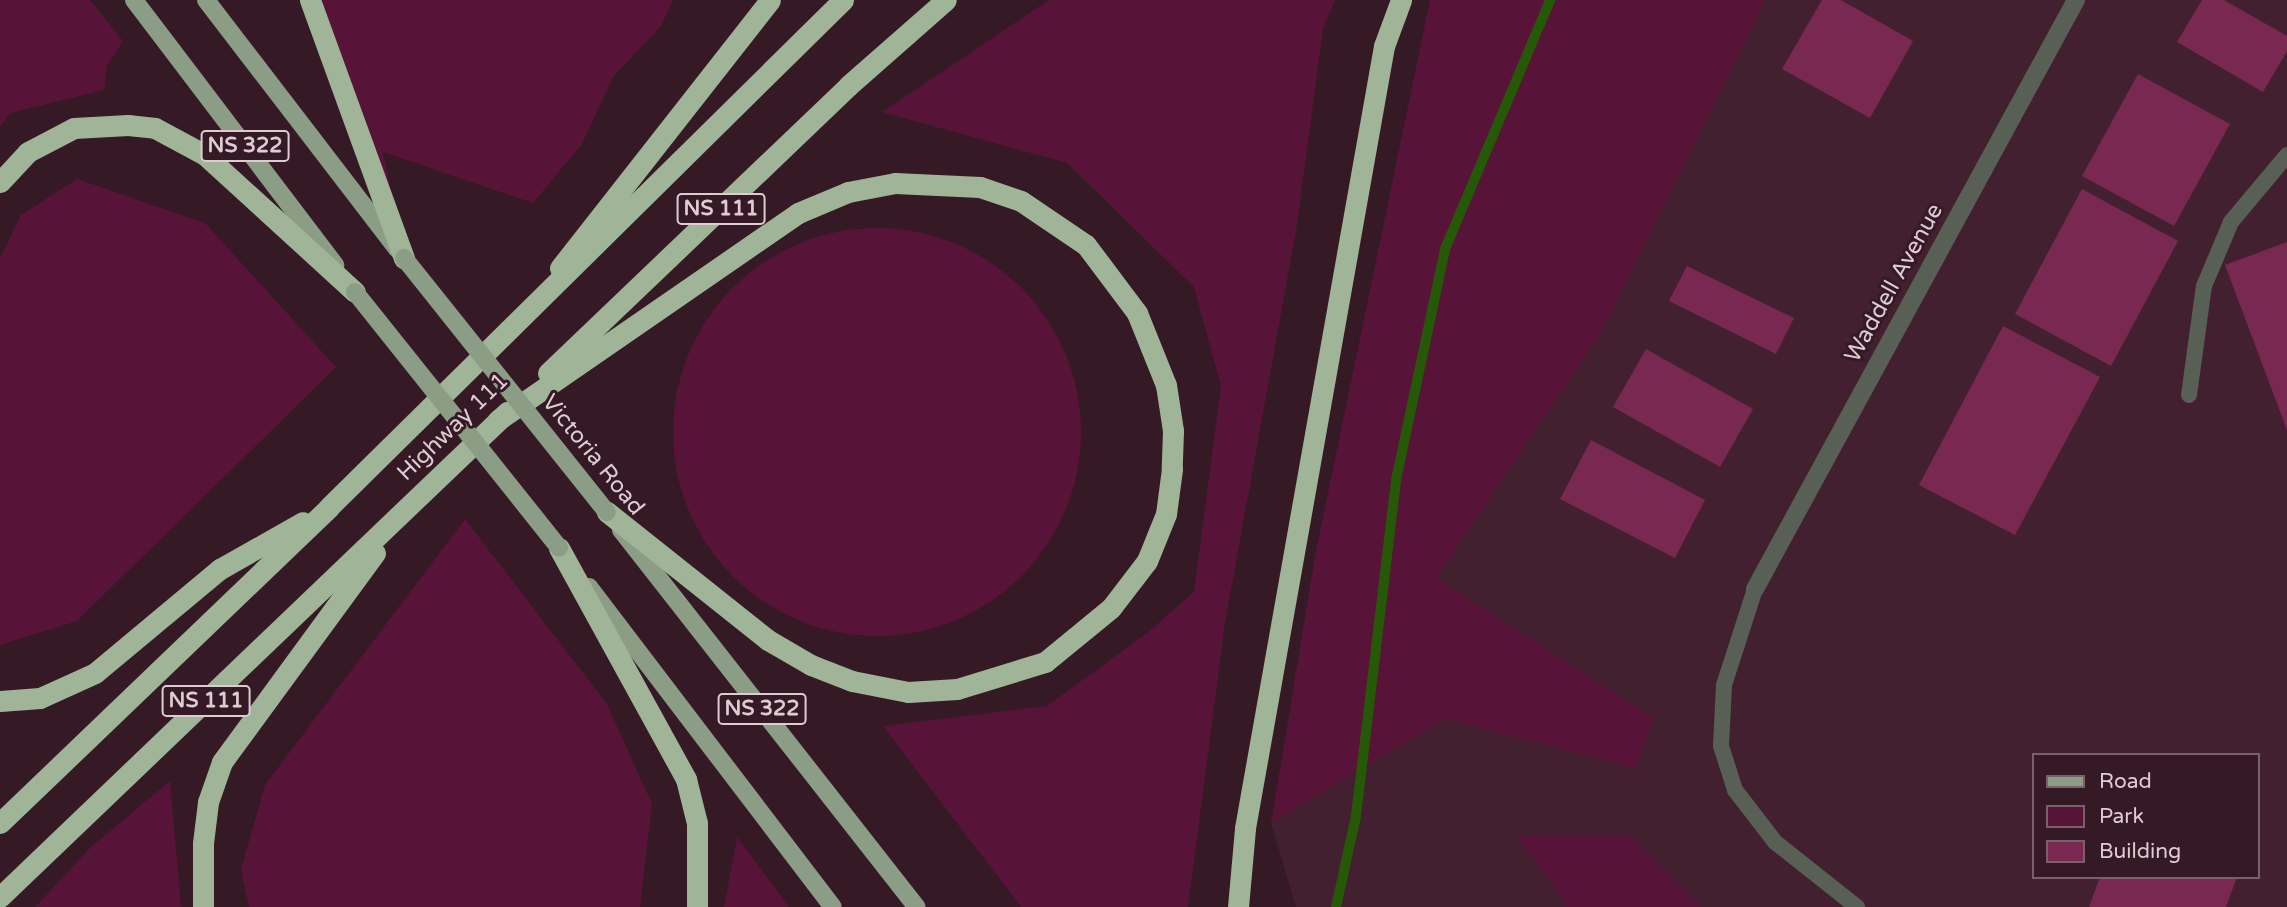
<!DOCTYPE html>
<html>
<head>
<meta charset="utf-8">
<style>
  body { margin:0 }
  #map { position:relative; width:2287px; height:907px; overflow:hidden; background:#351a26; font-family:"Varela Round",sans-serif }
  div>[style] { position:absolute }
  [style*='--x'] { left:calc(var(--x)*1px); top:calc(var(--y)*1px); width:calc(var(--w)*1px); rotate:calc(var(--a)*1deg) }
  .built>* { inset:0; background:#422030 }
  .green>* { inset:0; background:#581338 }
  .round { border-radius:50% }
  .stream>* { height:10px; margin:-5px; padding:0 5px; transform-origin:5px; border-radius:5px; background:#265906 }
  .building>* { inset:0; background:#792851 }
  .service>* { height:16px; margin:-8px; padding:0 8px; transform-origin:8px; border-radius:8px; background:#586055 }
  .minor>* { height:18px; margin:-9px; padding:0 9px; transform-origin:9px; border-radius:9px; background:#586055 }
  .primary>* { height:18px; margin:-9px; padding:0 9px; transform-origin:9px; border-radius:9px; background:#8b9d85 }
  .motorway>* { height:21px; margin:-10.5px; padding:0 10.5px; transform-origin:10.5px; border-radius:10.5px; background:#a0b598 }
  .primary-bridge>* { height:18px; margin:-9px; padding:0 9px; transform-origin:9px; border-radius:9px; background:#8b9d85 }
  span { translate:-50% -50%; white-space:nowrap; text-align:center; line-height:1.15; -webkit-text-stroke:6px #351a26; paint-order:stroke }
  .shield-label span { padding:2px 5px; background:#351a26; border:2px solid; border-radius:5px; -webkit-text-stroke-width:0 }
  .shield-label { font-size:21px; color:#dfccd3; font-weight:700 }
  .street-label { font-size:23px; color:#dfccd3 }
  .legend { position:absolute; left:2032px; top:753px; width:228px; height:126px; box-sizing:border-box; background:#351a26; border:2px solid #79616b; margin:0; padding:9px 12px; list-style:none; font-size:21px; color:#dfccd3 }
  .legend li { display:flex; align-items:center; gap:14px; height:35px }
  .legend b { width:35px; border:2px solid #79616b }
</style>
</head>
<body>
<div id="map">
  <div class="built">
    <i style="clip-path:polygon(evenodd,1765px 0,2287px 0,2287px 907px,1701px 907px,1630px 836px,1517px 835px,1568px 907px,1296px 907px,1271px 823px,1445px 719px,1636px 767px,1652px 718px,1436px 578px,1601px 333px,1765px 0,2033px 755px,2257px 755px,2257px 877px,2033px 877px,2033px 755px)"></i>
  </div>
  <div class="green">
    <i style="clip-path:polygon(0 0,90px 0,123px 41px,107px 66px,104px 90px,10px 113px,0 127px)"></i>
    <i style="clip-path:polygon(312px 0,673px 0,661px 26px,613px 77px,582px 144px,533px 203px,383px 152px,404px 258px)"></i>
    <i style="clip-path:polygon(1049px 0,1335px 0,1323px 29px,1297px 225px,1225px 623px,1188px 907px,1021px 907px,883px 726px,1047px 706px,1147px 633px,1194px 592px,1221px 386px,1194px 287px,1067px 163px,882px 112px)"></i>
    <i style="clip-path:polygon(1430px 0,1765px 0,1601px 333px,1436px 578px,1653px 718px,1636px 768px,1445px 719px,1271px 823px,1316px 551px)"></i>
    <i style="clip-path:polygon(77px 179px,205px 223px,336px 367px,77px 621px,0 645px,0 258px,21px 215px)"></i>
    <i class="round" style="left:673px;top:228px;width:408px;height:408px"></i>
    <i style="clip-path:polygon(465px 519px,607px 704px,652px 804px,640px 907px,249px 907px,241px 869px,265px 785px)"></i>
    <i style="clip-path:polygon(170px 781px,181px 907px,35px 907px,91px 847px)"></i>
    <i style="clip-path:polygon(1516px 835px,1630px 836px,1701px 907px,1568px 907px)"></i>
    <i style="clip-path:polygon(737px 837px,789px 907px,724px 907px)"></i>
  </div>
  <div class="stream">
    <i style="--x:1336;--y:907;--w:93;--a:-77.6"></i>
    <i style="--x:1356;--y:816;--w:338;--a:-83.2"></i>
    <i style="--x:1396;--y:480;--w:236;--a:-78"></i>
    <i style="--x:1445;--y:249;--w:270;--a:-67.1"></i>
  </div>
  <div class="building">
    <i style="clip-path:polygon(1822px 0,1841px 0,1913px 41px,1870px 118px,1782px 69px)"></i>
    <i style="clip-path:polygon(2202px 0,2224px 0,2287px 36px,2287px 51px,2263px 92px,2177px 42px)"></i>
    <i style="clip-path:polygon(2138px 74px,2230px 124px,2174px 226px,2082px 176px)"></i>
    <i style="clip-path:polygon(2082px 189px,2178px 241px,2111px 366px,2015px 314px)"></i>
    <i style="clip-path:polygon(2287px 242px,2287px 430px,2225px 265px)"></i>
    <i style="clip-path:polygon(1687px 266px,1794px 318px,1776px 354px,1669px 301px)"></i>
    <i style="clip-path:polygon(2003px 326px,2100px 377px,2015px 535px,1919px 485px)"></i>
    <i style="clip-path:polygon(1646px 349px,1753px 409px,1720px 467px,1613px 407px)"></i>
    <i style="clip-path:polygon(1591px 440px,1705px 500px,1675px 558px,1560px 499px)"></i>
    <i style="clip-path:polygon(2100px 877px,2237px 877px,2226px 907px,2089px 907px)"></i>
  </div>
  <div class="service">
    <i style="--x:2189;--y:395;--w:110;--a:-82.2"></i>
    <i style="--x:2204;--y:286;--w:69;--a:-67.1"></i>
    <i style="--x:2231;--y:222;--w:87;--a:-50.1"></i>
    <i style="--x:1755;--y:589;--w:101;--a:107.9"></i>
    <i style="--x:1724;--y:685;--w:61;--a:92.8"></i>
    <i style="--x:1721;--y:746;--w:46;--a:72.3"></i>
    <i style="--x:1735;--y:790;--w:66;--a:52.4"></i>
    <i style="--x:1775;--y:842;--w:105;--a:38.4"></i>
  </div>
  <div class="minor">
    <i style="--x:1755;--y:589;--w:671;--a:-61.41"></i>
  </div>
  <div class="primary">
    <i style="--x:134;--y:0;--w:333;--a:52.8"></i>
    <i style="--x:206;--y:0;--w:314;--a:52.5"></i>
    <i style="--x:621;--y:530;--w:479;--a:51.9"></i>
    <i style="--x:589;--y:587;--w:402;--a:52.7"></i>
  </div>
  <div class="motorway">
    <i style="--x:310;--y:0;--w:275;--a:70"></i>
    <i style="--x:0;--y:182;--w:41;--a:-47"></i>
    <i style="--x:28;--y:152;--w:52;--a:-27.6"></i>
    <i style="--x:74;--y:128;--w:54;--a:-3.2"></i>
    <i style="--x:128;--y:125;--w:27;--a:6"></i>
    <i style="--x:155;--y:128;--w:57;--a:28.4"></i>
    <i style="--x:205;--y:155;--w:203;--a:42.4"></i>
    <i style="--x:560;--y:268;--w:340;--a:-51.9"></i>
    <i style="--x:548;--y:373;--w:415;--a:-43.7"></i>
    <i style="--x:848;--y:86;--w:130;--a:-41.3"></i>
    <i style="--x:498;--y:420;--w:364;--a:-34.6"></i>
    <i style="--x:798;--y:213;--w:54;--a:-22.8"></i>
    <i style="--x:848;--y:192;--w:48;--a:-10.8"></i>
    <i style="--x:895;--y:183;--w:85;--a:2.7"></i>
    <i style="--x:980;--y:187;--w:43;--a:18.9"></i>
    <i style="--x:1021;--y:201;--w:78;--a:34.1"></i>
    <i style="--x:1086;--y:245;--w:85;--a:53.1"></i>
    <i style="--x:1137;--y:313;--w:78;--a:68.1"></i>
    <i style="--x:1166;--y:385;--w:47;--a:81.3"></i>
    <i style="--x:1173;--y:431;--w:38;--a:92"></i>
    <i style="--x:1172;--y:469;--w:45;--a:97.6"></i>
    <i style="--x:1166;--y:514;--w:51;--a:112"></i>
    <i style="--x:1147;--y:561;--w:59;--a:127.5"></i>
    <i style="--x:1111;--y:608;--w:85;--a:140.7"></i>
    <i style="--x:1045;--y:662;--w:92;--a:162.9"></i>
    <i style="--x:957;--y:689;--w:49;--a:176.5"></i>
    <i style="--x:908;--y:692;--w:57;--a:-168.9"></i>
    <i style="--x:852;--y:681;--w:44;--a:-158.7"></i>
    <i style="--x:811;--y:665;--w:50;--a:-149.8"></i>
    <i style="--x:768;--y:640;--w:206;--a:-141.5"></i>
    <i style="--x:559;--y:548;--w:264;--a:61.2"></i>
    <i style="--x:686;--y:779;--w:45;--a:76"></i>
    <i style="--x:697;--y:823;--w:84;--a:90"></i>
    <i style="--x:0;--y:701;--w:40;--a:-4.3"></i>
    <i style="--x:40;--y:698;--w:60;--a:-24.4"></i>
    <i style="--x:95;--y:673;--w:163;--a:-39.8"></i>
    <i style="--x:220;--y:569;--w:95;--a:-29.5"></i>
    <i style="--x:0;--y:823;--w:456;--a:-43.8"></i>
    <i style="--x:329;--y:507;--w:722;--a:-44.61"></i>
    <i style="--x:0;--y:897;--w:702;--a:-43.73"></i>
    <i style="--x:203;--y:907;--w:64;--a:-90"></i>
    <i style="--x:203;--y:843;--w:41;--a:-83"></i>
    <i style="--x:208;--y:802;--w:42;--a:-70.7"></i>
    <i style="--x:222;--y:762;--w:259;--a:-53.8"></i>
    <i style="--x:1238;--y:907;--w:79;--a:-84.9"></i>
    <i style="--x:1245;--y:828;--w:794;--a:-79.92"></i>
    <i style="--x:1384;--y:46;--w:49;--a:-69.7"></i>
  </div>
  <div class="primary-bridge">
    <i style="--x:404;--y:258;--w:325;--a:51.4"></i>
    <i style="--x:355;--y:292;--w:327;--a:51.4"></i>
  </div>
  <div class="shield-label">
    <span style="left:245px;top:146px">NS 322</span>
    <span style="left:721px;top:209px">NS 111</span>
    <span style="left:206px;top:701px">NS 111</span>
    <span style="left:762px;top:709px">NS 322</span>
  </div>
  <div class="street-label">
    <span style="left:1894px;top:283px;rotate:-61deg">Waddell Avenue</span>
    <span style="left:453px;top:427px;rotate:-44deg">Highway 111</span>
    <span style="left:593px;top:455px;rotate:51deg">Victoria Road</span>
  </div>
  <ul class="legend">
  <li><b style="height:9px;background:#8b9d85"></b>Road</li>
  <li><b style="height:19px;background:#581338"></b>Park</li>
  <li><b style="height:19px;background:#792851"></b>Building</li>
  </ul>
</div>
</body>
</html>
